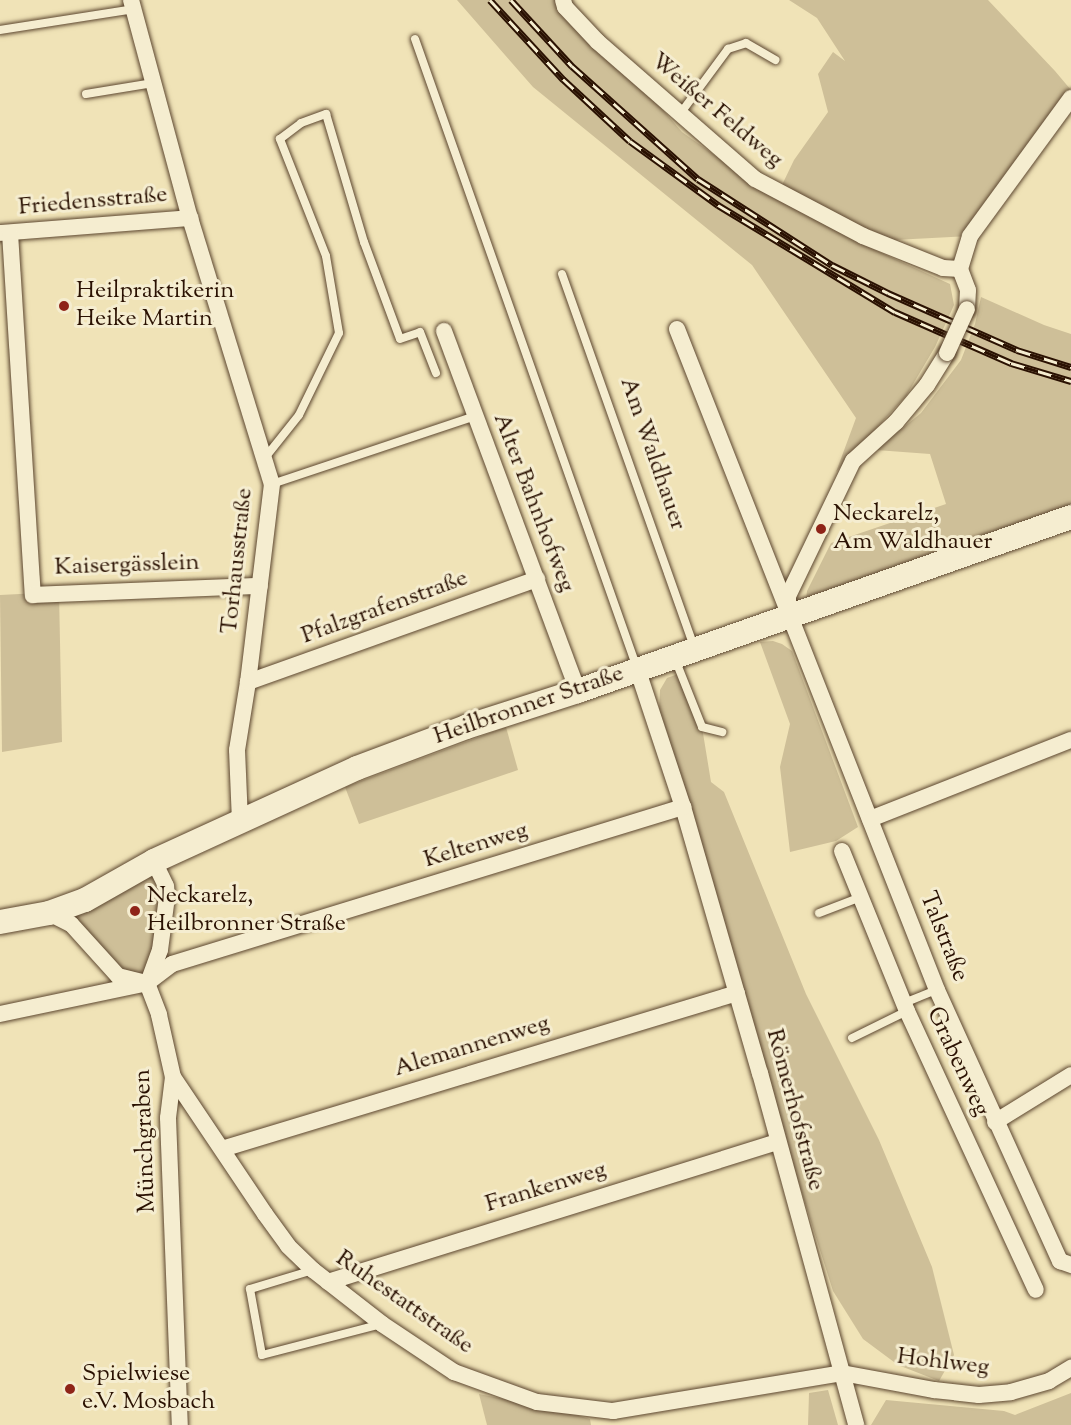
<!DOCTYPE html>
<html>
<head>
<meta charset="utf-8">
<style>
  body { margin:0 }
  #map { position:relative; width:1071px; height:1425px; overflow:hidden; background:#f0e3b7; font-family:"Sorts Mill Goudy",serif }
  div>[style] { position:absolute }
  [style*='--x'] { left:calc(var(--x)*1px); top:calc(var(--y)*1px); width:calc(var(--w)*1px); rotate:calc(var(--a)*1deg) }
  .green>* { inset:0; background:#cebf98 }
  .roads { filter:drop-shadow(0 0 2px #5c462f) drop-shadow(0 0 2px #5c462f) }
  .lane>* { height:8px; margin:-4px; padding:0 4px; transform-origin:4px; border-radius:4px; background:#f5edd0 }
  .street>* { height:16px; margin:-8px; padding:0 8px; transform-origin:8px; border-radius:8px; background:#f5edd0 }
  .secondary>* { height:24px; margin:-12px; padding:0 12px; transform-origin:12px; border-radius:12px; background:#f5edd0 }
  .rail>* { height:7px; margin-top:-3.5px; transform-origin:0; background:repeating-linear-gradient(90deg,#f5edd0 0 14px,#2a1102 0 28px); box-sizing:border-box; border-block:2px solid #2a1102 }
  .bridges { filter:drop-shadow(0 0 2px #5c462f) drop-shadow(0 0 2px #5c462f) }
  .street-bridge>* { height:16px; margin:-8px; padding:0 8px; transform-origin:8px; border-radius:8px; background:#f5edd0 }
  .dots>* { width:16px; height:16px; translate:-50% -50%; box-sizing:border-box; border:3px solid #f5edd0; border-radius:50% }
  span { translate:-50% -50%; white-space:nowrap; text-align:center; line-height:1.15; -webkit-text-stroke:6px #f5edd0; paint-order:stroke }
  .street-label { font-size:24px; color:#2a1102 }
  .poi-label { font-size:24px; color:#2a1102 }
  .left { translate:0 -50%; text-align:left }
</style>
</head>
<body>
<div id="map">
  <div class="green">
    <i style="clip-path:polygon(457px 0,563px 0,601px 39px,682px 132px,751px 181px,819px 220px,875px 250px,950px 284px,954px 305px,935px 347px,906px 396px,836px 472px,856px 418px,752px 265px,533px 87px)"></i>
    <i style="clip-path:polygon(789px 0,988px 0,1055px 71px,1071px 90px,1071px 98px,970px 236px,894px 240px,824px 210px,782px 185px,794px 160px,828px 112px,818px 74px,833px 52px,845px 61px,817px 18px)"></i>
    <i style="clip-path:polygon(981px 297px,1044px 325px,1071px 334px,1071px 532px,1058px 509px,806px 600px,807px 591px,831px 543px,946px 504px,930px 454px,876px 450px,921px 413px,961px 360px,975px 324px)"></i>
    <i style="clip-path:polygon(59px 592px,62px 742px,2px 752px,0 595px)"></i>
    <i style="clip-path:polygon(773px 641px,782px 644px,792px 651px,858px 827px,836px 841px,790px 852px,780px 767px,790px 724px,760px 642px)"></i>
    <i style="clip-path:polygon(678px 674px,702px 727px,711px 782px,724px 792px,806px 994px,879px 1140px,932px 1267px,954px 1355px,939px 1381px,898px 1365px,863px 1339px,833px 1291px,785px 1140px,659px 710px,660px 690px,667px 678px)"></i>
    <i style="clip-path:polygon(506px 727px,518px 770px,359px 824px,345px 787px)"></i>
    <i style="clip-path:polygon(154px 861px,166px 886px,147px 983px,118px 976px,49px 913px)"></i>
    <i style="clip-path:polygon(828px 1390px,838px 1425px,808px 1425px,809px 1393px)"></i>
    <i style="clip-path:polygon(1071px 1393px,1071px 1425px,871px 1425px,886px 1400px,1004px 1411px,1015px 1415px)"></i>
    <i style="clip-path:polygon(479px 1394px,562px 1411px,590px 1419px,591px 1425px,487px 1425px)"></i>
  </div>
  <div class="roads">
    <div class="lane">
      <i style="--x:0;--y:30;--w:136;--a:-8.9"></i>
      <i style="--x:415;--y:39;--w:667;--a:70.56"></i>
      <i style="--x:86;--y:94;--w:68;--a:-9.3"></i>
      <i style="--x:680;--y:114;--w:81;--a:-53.6"></i>
      <i style="--x:728;--y:49;--w:19;--a:-18"></i>
      <i style="--x:746;--y:43;--w:34;--a:30"></i>
      <i style="--x:562;--y:274;--w:398;--a:70.5"></i>
      <i style="--x:264;--y:459;--w:56;--a:-51.5"></i>
      <i style="--x:299;--y:415;--w:91;--a:-64"></i>
      <i style="--x:339;--y:333;--w:78;--a:-99.6"></i>
      <i style="--x:326;--y:256;--w:126;--a:-111.5"></i>
      <i style="--x:280;--y:139;--w:26;--a:-37"></i>
      <i style="--x:301;--y:123;--w:27;--a:-20"></i>
      <i style="--x:326;--y:114;--w:134;--a:73.5"></i>
      <i style="--x:364;--y:242;--w:103;--a:69.6"></i>
      <i style="--x:400;--y:339;--w:21;--a:-19"></i>
      <i style="--x:420;--y:332;--w:44;--a:68.7"></i>
      <i style="--x:272;--y:484;--w:214;--a:-18.5"></i>
      <i style="--x:675;--y:659;--w:73;--a:68.3"></i>
      <i style="--x:702;--y:727;--w:21;--a:14"></i>
      <i style="--x:819;--y:913;--w:45;--a:-20.9"></i>
      <i style="--x:904;--y:1003;--w:35;--a:-22"></i>
      <i style="--x:852;--y:1038;--w:61;--a:-26.1"></i>
      <i style="--x:313;--y:1270;--w:66;--a:163.2"></i>
      <i style="--x:250;--y:1289;--w:67;--a:79.7"></i>
      <i style="--x:262;--y:1355;--w:124;--a:-14.5"></i>
    </div>
    <div class="street">
      <i style="--x:131;--y:0;--w:226;--a:74.9"></i>
      <i style="--x:190;--y:218;--w:278;--a:72.9"></i>
      <i style="--x:272;--y:484;--w:199;--a:96.9"></i>
      <i style="--x:248;--y:682;--w:69;--a:99.2"></i>
      <i style="--x:237;--y:750;--w:72;--a:87.6"></i>
      <i style="--x:563;--y:0;--w:7;--a:74"></i>
      <i style="--x:565;--y:7;--w:48;--a:46.7"></i>
      <i style="--x:598;--y:42;--w:208;--a:41.1"></i>
      <i style="--x:755;--y:179;--w:122;--a:27.8"></i>
      <i style="--x:863;--y:236;--w:86;--a:21.8"></i>
      <i style="--x:943;--y:268;--w:17;--a:3"></i>
      <i style="--x:0;--y:233;--w:191;--a:-4.5"></i>
      <i style="--x:10;--y:233;--w:363;--a:86.4"></i>
      <i style="--x:33;--y:595;--w:227;--a:-2.3"></i>
      <i style="--x:967;--y:309;--w:19;--a:-87"></i>
      <i style="--x:968;--y:290;--w:22;--a:-111"></i>
      <i style="--x:960;--y:269;--w:34;--a:-73"></i>
      <i style="--x:970;--y:236;--w:171;--a:-53.8"></i>
      <i style="--x:677;--y:329;--w:710;--a:68.53"></i>
      <i style="--x:937;--y:990;--w:298;--a:65.6"></i>
      <i style="--x:1060;--y:1261;--w:12;--a:20"></i>
      <i style="--x:444;--y:331;--w:384;--a:69.6"></i>
      <i style="--x:788;--y:611;--w:15;--a:-90"></i>
      <i style="--x:788;--y:596;--w:150;--a:-64.3"></i>
      <i style="--x:853;--y:461;--w:58;--a:-42.2"></i>
      <i style="--x:896;--y:422;--w:48;--a:-50"></i>
      <i style="--x:927;--y:385;--w:38;--a:-58"></i>
      <i style="--x:637;--y:668;--w:146;--a:71.7"></i>
      <i style="--x:683;--y:807;--w:277;--a:73.9"></i>
      <i style="--x:760;--y:1073;--w:365;--a:74.7"></i>
      <i style="--x:248;--y:682;--w:307;--a:-19.6"></i>
      <i style="--x:870;--y:819;--w:216;--a:-21.5"></i>
      <i style="--x:842;--y:851;--w:173;--a:67.9"></i>
      <i style="--x:907;--y:1011;--w:307;--a:65.2"></i>
      <i style="--x:49;--y:913;--w:25;--a:27"></i>
      <i style="--x:71;--y:924;--w:70;--a:47.9"></i>
      <i style="--x:118;--y:976;--w:30;--a:14"></i>
      <i style="--x:147;--y:983;--w:34;--a:69"></i>
      <i style="--x:159;--y:1015;--w:64;--a:77.3"></i>
      <i style="--x:173;--y:1077;--w:41;--a:97"></i>
      <i style="--x:168;--y:1118;--w:307;--a:87.8"></i>
      <i style="--x:149;--y:980;--w:32;--a:-70"></i>
      <i style="--x:160;--y:950;--w:53;--a:-82.5"></i>
      <i style="--x:167;--y:897;--w:11;--a:-95"></i>
      <i style="--x:166;--y:886;--w:28;--a:-116"></i>
      <i style="--x:0;--y:1014;--w:150;--a:-11.9"></i>
      <i style="--x:147;--y:983;--w:31;--a:-37"></i>
      <i style="--x:172;--y:964;--w:535;--a:-17.08"></i>
      <i style="--x:173;--y:1077;--w:165;--a:56.1"></i>
      <i style="--x:265;--y:1214;--w:39;--a:54"></i>
      <i style="--x:288;--y:1246;--w:35;--a:44"></i>
      <i style="--x:313;--y:1270;--w:88;--a:38"></i>
      <i style="--x:382;--y:1324;--w:87;--a:33.7"></i>
      <i style="--x:454;--y:1372;--w:88;--a:19.9"></i>
      <i style="--x:537;--y:1402;--w:77;--a:6.8"></i>
      <i style="--x:613;--y:1411;--w:232;--a:-9.4"></i>
      <i style="--x:842;--y:1373;--w:94;--a:10.5"></i>
      <i style="--x:934;--y:1390;--w:45;--a:6.3"></i>
      <i style="--x:979;--y:1395;--w:32;--a:-5"></i>
      <i style="--x:1011;--y:1392;--w:40;--a:-16"></i>
      <i style="--x:1049;--y:1381;--w:26;--a:-31"></i>
      <i style="--x:995;--y:1122;--w:89;--a:-31.7"></i>
      <i style="--x:222;--y:1149;--w:538;--a:-16.85"></i>
      <i style="--x:328;--y:1282;--w:470;--a:-17.3"></i>
    </div>
    <div class="secondary">
      <i style="--x:0;--y:922;--w:50;--a:-10.4"></i>
      <i style="--x:49;--y:913;--w:38;--a:-20"></i>
      <i style="--x:85;--y:900;--w:79;--a:-29.5"></i>
      <i style="--x:154;--y:861;--w:223;--a:-24.6"></i>
      <i style="--x:357;--y:768;--w:116;--a:-20.6"></i>
      <i style="--x:466;--y:727;--w:118;--a:-17.8"></i>
      <i style="--x:578;--y:691;--w:523;--a:-19.44"></i>
    </div>
  </div>
  <div class="rail">
    <i style="--x:490;--y:0;--w:108;--a:47.3"></i>
    <i style="--x:563;--y:79;--w:91;--a:42.8"></i>
    <i style="--x:630;--y:141;--w:109;--a:36"></i>
    <i style="--x:718;--y:205;--w:207;--a:31.2"></i>
    <i style="--x:895;--y:312;--w:127;--a:23.7"></i>
    <i style="--x:1011;--y:363;--w:63;--a:16.7"></i>
    <i style="--x:511;--y:0;--w:90;--a:47.3"></i>
    <i style="--x:572;--y:66;--w:169;--a:41.9"></i>
    <i style="--x:698;--y:179;--w:159;--a:32.7"></i>
    <i style="--x:832;--y:265;--w:63;--a:26.6"></i>
    <i style="--x:888;--y:293;--w:141;--a:23.8"></i>
    <i style="--x:1017;--y:350;--w:57;--a:17.5"></i>
  </div>
  <div class="bridges">
    <div class="street-bridge">
      <i style="--x:947;--y:353;--w:48;--a:-65.6"></i>
    </div>
  </div>
  <div class="dots">
    <i style="left:64px;top:306px;background:#8f2418"></i>
    <i style="left:821px;top:529px;background:#8f2418"></i>
    <i style="left:135px;top:911px;background:#8f2418"></i>
    <i style="left:70px;top:1389px;background:#8f2418"></i>
  </div>
  <div class="street-label">
    <span style="left:716px;top:111px;rotate:40deg">Weißer Feldweg</span>
    <span style="left:93px;top:202px;rotate:-5deg">Friedensstraße</span>
    <span style="left:652px;top:454px;rotate:71deg">Am Waldhauer</span>
    <span style="left:533px;top:503px;rotate:69deg">Alter Bahnhofweg</span>
    <span style="left:238px;top:561px;rotate:-84deg">Torhausstraße</span>
    <span style="left:127px;top:566px;rotate:-2deg">Kaisergässlein</span>
    <span style="left:385px;top:608px;rotate:-20deg">Pfalzgrafenstraße</span>
    <span style="left:529px;top:706px;rotate:-19deg">Heilbronner Straße</span>
    <span style="left:476px;top:846px;rotate:-17deg">Keltenweg</span>
    <span style="left:943px;top:937px;rotate:68deg">Talstraße</span>
    <span style="left:472px;top:1047px;rotate:-17deg">Alemannenweg</span>
    <span style="left:957px;top:1062px;rotate:65deg">Grabenweg</span>
    <span style="left:794px;top:1110px;rotate:75deg">Römerhofstraße</span>
    <span style="left:146px;top:1141px;rotate:-92deg">Münchgraben</span>
    <span style="left:546px;top:1188px;rotate:-17deg">Frankenweg</span>
    <span style="left:404px;top:1303px;rotate:35deg">Ruhestattstraße</span>
    <span style="left:943px;top:1363px;rotate:7deg">Hohlweg</span>
  </div>
  <div class="poi-label">
    <span class="left" style="left:76px;top:306px">Heilpraktikerin<br>Heike Martin</span>
    <span class="left" style="left:833px;top:529px">Neckarelz,<br>Am Waldhauer</span>
    <span class="left" style="left:147px;top:911px">Neckarelz,<br>Heilbronner Straße</span>
    <span class="left" style="left:82px;top:1389px">Spielwiese<br>e.V. Mosbach</span>
  </div>
</div>
</body>
</html>
